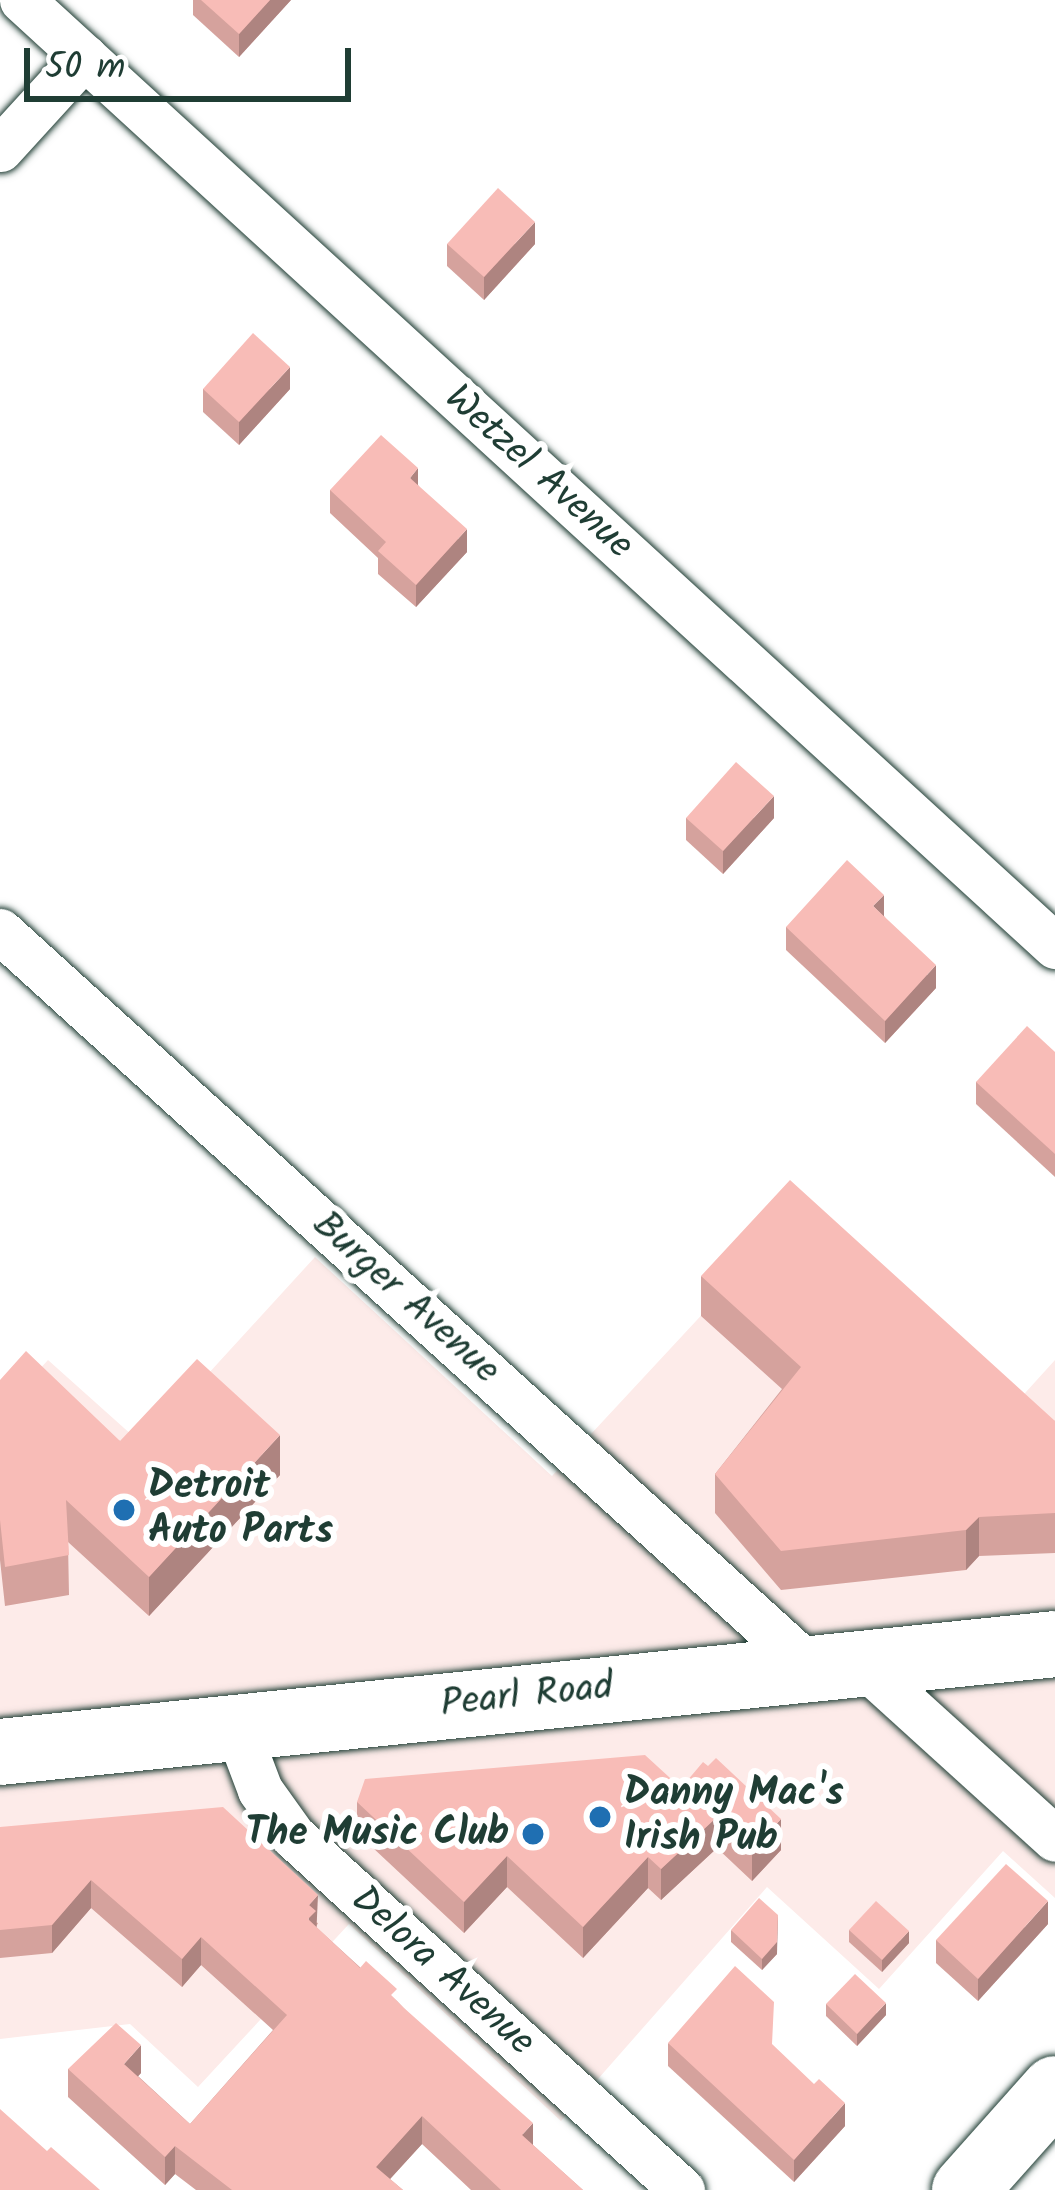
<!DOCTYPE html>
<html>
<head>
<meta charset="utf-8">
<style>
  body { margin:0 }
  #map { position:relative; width:1055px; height:2190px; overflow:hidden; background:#fff; font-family:Kalam,sans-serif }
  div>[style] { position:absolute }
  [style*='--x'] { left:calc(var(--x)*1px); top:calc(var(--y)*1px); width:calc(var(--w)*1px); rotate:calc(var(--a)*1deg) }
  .built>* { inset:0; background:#fdebe9 }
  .roads { filter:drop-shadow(0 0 3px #1f3d34) drop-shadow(0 0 3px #1f3d34) }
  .street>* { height:45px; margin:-22.5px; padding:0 22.5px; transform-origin:22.5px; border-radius:22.5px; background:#fff }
  .secondary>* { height:66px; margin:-33px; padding:0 33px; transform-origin:33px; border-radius:33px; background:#fff }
  .primary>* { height:66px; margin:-33px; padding:0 33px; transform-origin:33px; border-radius:33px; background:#fff }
  .wall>* { inset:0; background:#d5a29d }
  .shaded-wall>* { inset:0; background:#ae8480 }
  .building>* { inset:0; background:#f8bcb7 }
  .dots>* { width:33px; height:33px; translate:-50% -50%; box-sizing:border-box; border:6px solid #fff; border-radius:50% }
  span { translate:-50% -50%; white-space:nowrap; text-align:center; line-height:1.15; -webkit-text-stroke:12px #fff; paint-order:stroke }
  .street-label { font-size:39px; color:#1f3d34 }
  .poi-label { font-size:39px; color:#1f3d34; font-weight:700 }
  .left { translate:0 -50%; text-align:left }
  .right { translate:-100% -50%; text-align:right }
  .scale { position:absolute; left:24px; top:48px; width:327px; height:54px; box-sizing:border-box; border:6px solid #1f3d34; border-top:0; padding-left:15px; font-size:36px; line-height:42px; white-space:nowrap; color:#1f3d34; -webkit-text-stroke:9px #fff; paint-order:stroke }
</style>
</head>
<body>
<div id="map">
  <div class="built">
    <i style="clip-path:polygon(801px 1208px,1016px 1403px,1055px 1360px,1055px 1898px,1003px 1851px,879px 1989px,767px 1887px,561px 2121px,349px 1924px,198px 2087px,130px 2024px,0 2039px,0 1412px,48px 1360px,143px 1445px,315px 1257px,552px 1476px)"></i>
  </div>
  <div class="roads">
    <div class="street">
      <i style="--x:22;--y:0;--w:1401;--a:42.48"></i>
      <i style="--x:0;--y:149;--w:125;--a:-47.6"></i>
      <i style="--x:0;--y:931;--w:1094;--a:42.26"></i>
      <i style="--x:860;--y:1662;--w:263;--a:42.2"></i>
      <i style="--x:237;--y:1729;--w:65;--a:69.3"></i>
      <i style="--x:260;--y:1790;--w:57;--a:54.3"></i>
      <i style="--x:293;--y:1836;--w:526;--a:42.3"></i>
    </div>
    <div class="secondary">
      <i style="--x:965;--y:2190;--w:135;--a:-48.3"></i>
    </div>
    <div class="primary">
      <i style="--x:0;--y:1752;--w:1061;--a:-5.84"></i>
    </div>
  </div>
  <div class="wall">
    <i style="clip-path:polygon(193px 0,291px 0,239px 57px,193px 15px)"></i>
    <i style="clip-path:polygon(447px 244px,535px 244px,484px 300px,447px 266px)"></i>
    <i style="clip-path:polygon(203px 389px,290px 389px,239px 445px,203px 412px)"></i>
    <i style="clip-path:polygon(418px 485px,467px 552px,416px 607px,378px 574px,378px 558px,330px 513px,330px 490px)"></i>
    <i style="clip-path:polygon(686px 818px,774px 818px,723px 874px,686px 840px)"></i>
    <i style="clip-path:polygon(884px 916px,936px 988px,885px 1043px,786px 950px,786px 927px)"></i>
    <i style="clip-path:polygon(1055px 1052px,1055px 1177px,976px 1104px,976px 1082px)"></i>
    <i style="clip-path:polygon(701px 1276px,1055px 1421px,1055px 1553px,979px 1556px,966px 1570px,781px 1590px,715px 1513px,715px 1474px,782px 1389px,701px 1316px)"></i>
    <i style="clip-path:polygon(0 1380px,120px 1441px,280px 1475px,149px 1616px,68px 1542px,69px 1595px,5px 1606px,0 1560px)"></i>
    <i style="clip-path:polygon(681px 1788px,781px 1850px,752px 1881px,717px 1848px,661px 1900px,648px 1888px,583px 1958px,507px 1887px,464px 1933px,357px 1833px,357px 1802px)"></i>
    <i style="clip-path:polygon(0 1827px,318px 1923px,316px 1927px,397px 2001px,533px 2145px,583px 2190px,471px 2190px,422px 2144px,390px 2179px,403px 2190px,196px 2190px,175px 2174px,165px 2185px,68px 2097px,68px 2069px,141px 2073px,138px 2076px,190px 2124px,273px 2030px,201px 1965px,182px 1987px,91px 1908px,52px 1953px,0 1958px)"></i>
    <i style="clip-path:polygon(1048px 1924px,978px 2001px,936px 1963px,936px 1940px)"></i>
    <i style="clip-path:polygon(731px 1930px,777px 1954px,762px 1970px,731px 1942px)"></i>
    <i style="clip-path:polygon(849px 1930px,909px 1943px,882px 1972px,849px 1942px)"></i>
    <i style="clip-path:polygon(826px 2004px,886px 2015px,857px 2046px,826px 2016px)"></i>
    <i style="clip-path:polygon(668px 2043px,845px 2126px,794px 2182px,668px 2066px)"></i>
  </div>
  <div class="shaded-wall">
    <i style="clip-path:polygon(270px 0,291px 0,239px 57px,239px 34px)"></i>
    <i style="clip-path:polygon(535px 222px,535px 244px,484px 300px,484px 277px)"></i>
    <i style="clip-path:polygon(290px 367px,290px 389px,239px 445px,239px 422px)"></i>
    <i style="clip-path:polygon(418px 468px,418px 491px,410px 478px)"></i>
    <i style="clip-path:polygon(467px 529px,467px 552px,416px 607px,416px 585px)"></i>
    <i style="clip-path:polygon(774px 796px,774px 818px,723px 874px,723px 851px)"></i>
    <i style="clip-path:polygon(884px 895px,884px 917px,873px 906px)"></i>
    <i style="clip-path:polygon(936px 965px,936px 988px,885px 1043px,885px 1021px)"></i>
    <i style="clip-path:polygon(280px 1435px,280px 1475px,149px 1616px,149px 1577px)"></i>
    <i style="clip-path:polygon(979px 1517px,979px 1556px,966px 1570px,966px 1530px)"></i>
    <i style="clip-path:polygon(717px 1817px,717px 1848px,661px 1900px,661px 1869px)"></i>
    <i style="clip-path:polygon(781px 1819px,781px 1850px,752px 1881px,752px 1850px)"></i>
    <i style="clip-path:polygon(507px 1856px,507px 1887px,464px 1933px,464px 1902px)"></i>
    <i style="clip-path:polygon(648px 1857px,648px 1888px,583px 1958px,583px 1927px)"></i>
    <i style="clip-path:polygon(91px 1880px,91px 1908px,52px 1953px,52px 1925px)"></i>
    <i style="clip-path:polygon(318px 1895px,316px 1939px,308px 1947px,309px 1905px)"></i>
    <i style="clip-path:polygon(1048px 1901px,1048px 1924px,978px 2001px,978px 1979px)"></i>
    <i style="clip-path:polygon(778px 1915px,777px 1954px,762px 1970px,762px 1959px)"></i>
    <i style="clip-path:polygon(909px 1931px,909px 1943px,882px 1972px,882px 1960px)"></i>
    <i style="clip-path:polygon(201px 1937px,201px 1965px,182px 1987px,182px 1959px)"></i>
    <i style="clip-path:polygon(886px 2003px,886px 2015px,857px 2046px,857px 2034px)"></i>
    <i style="clip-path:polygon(141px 2045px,141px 2073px,124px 2092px,124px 2064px)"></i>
    <i style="clip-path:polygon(845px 2103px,845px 2126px,794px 2182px,794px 2160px)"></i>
    <i style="clip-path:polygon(422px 2116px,422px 2144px,380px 2190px,376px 2167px)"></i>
    <i style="clip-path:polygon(533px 2123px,533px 2151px,522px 2135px)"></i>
    <i style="clip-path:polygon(175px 2146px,175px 2174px,165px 2185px,165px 2157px)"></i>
  </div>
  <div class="building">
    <i style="clip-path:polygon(201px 0,270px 0,239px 34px)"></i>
    <i style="clip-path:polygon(498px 188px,535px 222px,484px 277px,447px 244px)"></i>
    <i style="clip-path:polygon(253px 333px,290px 367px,239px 422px,203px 389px)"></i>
    <i style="clip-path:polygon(381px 435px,418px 468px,410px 478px,467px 529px,416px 585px,378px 551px,386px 542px,330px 490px)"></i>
    <i style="clip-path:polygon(736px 762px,774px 796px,723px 851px,686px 818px)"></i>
    <i style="clip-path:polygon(847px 860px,884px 895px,873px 906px,936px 965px,885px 1021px,786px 927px)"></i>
    <i style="clip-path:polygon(1027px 1026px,1055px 1052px,1055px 1154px,976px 1082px)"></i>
    <i style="clip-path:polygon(790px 1180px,1055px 1421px,1055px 1513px,979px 1517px,966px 1530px,781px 1551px,715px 1474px,801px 1367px,701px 1276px)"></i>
    <i style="clip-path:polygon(26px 1351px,120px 1441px,197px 1359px,280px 1435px,149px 1577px,66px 1500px,69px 1555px,5px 1567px,0 1520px,0 1380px)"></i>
    <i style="clip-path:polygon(645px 1755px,681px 1788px,703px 1762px,708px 1766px,716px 1758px,781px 1819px,752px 1850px,717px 1817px,661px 1869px,648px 1857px,583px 1927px,507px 1856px,464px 1902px,357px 1802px,365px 1779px)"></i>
    <i style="clip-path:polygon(223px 1807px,318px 1895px,309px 1905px,316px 1911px,308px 1919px,360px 1968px,366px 1961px,397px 1989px,391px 1995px,404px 2008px,533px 2123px,522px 2135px,583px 2190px,501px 2190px,422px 2116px,376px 2167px,403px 2190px,232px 2190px,175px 2146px,165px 2157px,68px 2069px,116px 2023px,141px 2045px,124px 2064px,190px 2124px,287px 2015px,201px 1937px,182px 1959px,91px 1880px,52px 1925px,0 1930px,0 1827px)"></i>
    <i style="clip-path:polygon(1006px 1864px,1048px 1901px,978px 1979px,936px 1940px)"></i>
    <i style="clip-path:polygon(759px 1898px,778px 1915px,777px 1942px,762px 1959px,731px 1930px)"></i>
    <i style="clip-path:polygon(876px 1901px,909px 1931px,882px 1960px,849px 1930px)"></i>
    <i style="clip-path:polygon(735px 1966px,774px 2002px,772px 2044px,814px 2084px,819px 2079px,845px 2103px,794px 2160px,668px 2043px)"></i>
    <i style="clip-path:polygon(855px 1974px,886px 2003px,857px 2034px,826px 2004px)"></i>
    <i style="clip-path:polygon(0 2109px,47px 2151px,51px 2147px,100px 2190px,0 2190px)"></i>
  </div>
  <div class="dots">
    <i style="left:124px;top:1510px;background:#1f6fb2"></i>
    <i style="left:600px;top:1817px;background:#1f6fb2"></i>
    <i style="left:533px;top:1834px;background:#1f6fb2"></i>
  </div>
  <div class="street-label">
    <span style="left:538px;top:473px;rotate:42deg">Wetzel Avenue</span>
    <span style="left:405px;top:1299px;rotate:42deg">Burger Avenue</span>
    <span style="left:527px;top:1697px;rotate:-6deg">Pearl Road</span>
    <span style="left:442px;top:1972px;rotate:42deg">Delora Avenue</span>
  </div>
  <div class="poi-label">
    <span class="left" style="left:148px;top:1510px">Detroit<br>Auto Parts</span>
    <span class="left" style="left:624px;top:1817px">Danny Mac's<br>Irish Pub</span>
    <span class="right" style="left:509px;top:1834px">The Music Club</span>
  </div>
  <div class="scale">50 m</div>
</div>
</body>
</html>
